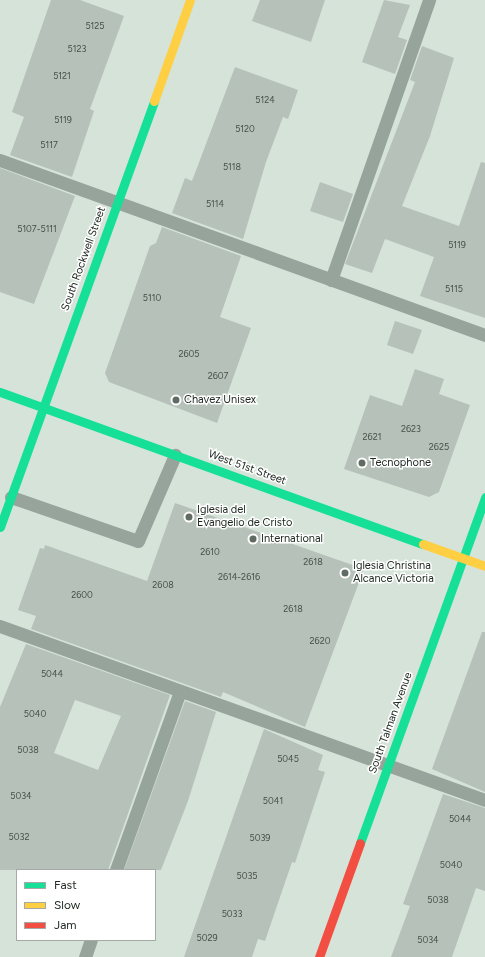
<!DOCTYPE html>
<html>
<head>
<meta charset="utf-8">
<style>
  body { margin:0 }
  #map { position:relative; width:485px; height:957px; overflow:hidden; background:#d5e3d9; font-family:Figtree,sans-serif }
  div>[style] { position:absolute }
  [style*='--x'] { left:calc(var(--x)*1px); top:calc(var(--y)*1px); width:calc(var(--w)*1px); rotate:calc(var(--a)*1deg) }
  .building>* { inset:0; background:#b6c1b9 }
  .lane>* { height:13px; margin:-6.5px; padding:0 6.5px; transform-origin:6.5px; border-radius:6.5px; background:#97a49b }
  .fast>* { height:9px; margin:-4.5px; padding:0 4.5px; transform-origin:4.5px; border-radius:4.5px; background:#16e098 }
  .slow>* { height:9px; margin:-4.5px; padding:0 4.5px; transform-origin:4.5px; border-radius:4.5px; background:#ffcf43 }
  .jam>* { height:9px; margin:-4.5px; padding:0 4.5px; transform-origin:4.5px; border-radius:4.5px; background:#f24e42 }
  .dots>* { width:11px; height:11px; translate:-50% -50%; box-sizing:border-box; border:2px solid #fff; border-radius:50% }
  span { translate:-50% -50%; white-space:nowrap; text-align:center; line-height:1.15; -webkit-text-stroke:3px #fff; paint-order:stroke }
  .number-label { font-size:9px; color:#465048 }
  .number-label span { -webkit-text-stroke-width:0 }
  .street-label { font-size:11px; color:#202a23 }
  .poi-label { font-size:11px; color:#202a23 }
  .left { translate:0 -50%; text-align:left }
  .legend { position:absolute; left:16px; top:869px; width:140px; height:72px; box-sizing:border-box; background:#fff; border:1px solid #a6aaa7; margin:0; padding:5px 7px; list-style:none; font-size:12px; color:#202a23 }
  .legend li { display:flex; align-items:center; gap:8px; height:20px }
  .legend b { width:20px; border:1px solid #a6aaa7 }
</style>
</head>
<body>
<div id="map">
  <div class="building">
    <i style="clip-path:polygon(51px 0,80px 0,124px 16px,90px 109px,94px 111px,72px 177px,10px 155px,24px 117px,12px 112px)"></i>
    <i style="clip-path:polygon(260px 0,325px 0,311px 42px,252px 21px)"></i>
    <i style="clip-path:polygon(384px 0,410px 5px,398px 37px,407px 40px,395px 74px,362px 62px)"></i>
    <i style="clip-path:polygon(422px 46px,454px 58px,430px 136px,402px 206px,459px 226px,481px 162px,485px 163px,485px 318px,420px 296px,434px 257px,426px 254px,385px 239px,372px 273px,345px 264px,415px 82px,410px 80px)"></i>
    <i style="clip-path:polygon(235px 67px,298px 90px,288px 119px,283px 117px,266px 162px,243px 239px,172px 213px,185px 178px,192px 181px)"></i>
    <i style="clip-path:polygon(0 168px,75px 196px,34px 304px,0 292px)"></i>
    <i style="clip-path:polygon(320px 182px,353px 194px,343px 222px,310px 211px)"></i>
    <i style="clip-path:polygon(162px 227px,241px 256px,220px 317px,251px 328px,217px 423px,109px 382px,105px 373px,150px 246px,156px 243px)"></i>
    <i style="clip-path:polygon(395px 321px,422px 330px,413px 354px,387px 345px)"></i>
    <i style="clip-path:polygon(415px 369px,444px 379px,439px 394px,470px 405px,439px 492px,429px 497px,344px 469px,370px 395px,402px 406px)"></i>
    <i style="clip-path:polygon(175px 503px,364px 569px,305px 727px,223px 692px,221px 697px,31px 629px,36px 616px,18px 610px,40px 548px,44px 549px,45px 545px,147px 581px)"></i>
    <i style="clip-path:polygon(482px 632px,485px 632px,485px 792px,432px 769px)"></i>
    <i style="clip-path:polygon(evenodd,26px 644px,170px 695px,108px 870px,0 870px,0 707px,26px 644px,75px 700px,121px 716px,98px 770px,54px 753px,75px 700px)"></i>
    <i style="clip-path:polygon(185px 701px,216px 712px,188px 801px,161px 870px,124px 870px)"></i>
    <i style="clip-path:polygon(264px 729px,323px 755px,318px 770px,325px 772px,295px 863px,292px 862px,265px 941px,258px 939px,252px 957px,184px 957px)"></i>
    <i style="clip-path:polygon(443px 794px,485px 808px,485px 891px,476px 888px,452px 957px,391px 957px,410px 906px,403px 904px)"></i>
  </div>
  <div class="lane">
    <i style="--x:0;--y:160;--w:516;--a:19.84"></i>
    <i style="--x:331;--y:280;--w:297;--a:-70.7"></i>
    <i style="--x:11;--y:497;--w:134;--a:19.1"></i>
    <i style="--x:138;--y:541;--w:94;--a:-66.7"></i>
    <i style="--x:0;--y:626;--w:515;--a:19.74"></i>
    <i style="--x:116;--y:870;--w:190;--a:-70.3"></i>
    <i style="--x:85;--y:957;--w:18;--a:-71"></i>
  </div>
  <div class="fast">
    <i style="--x:0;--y:392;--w:449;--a:19.8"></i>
    <i style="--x:0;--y:527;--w:453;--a:-70.1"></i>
    <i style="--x:360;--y:843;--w:368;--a:-70.1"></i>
  </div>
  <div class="slow">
    <i style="--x:154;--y:101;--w:107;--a:-70.4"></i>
    <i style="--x:423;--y:544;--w:66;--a:19.5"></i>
  </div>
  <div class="jam">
    <i style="--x:319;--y:957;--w:121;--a:-70.2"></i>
  </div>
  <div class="dots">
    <i style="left:176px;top:400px;background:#5f6b63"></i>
    <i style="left:362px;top:463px;background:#5f6b63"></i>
    <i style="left:189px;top:517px;background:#5f6b63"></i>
    <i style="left:253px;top:539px;background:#5f6b63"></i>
    <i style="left:345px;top:573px;background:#5f6b63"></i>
  </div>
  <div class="number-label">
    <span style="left:95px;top:26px">5125</span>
    <span style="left:77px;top:49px">5123</span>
    <span style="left:62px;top:76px">5121</span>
    <span style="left:265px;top:100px">5124</span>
    <span style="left:63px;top:120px">5119</span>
    <span style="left:245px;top:129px">5120</span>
    <span style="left:49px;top:145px">5117</span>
    <span style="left:232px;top:167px">5118</span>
    <span style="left:215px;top:204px">5114</span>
    <span style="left:37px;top:229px">5107-5111</span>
    <span style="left:457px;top:245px">5119</span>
    <span style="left:454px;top:289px">5115</span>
    <span style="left:152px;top:298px">5110</span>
    <span style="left:189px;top:354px">2605</span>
    <span style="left:218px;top:376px">2607</span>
    <span style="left:411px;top:429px">2623</span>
    <span style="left:372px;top:437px">2621</span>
    <span style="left:439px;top:447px">2625</span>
    <span style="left:210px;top:552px">2610</span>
    <span style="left:313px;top:562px">2618</span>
    <span style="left:239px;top:577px">2614-2616</span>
    <span style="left:163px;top:585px">2608</span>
    <span style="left:82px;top:595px">2600</span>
    <span style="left:293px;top:609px">2618</span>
    <span style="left:320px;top:641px">2620</span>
    <span style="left:52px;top:674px">5044</span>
    <span style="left:35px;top:714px">5040</span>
    <span style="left:28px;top:750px">5038</span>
    <span style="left:288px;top:759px">5045</span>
    <span style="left:21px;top:796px">5034</span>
    <span style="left:273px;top:801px">5041</span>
    <span style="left:460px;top:819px">5044</span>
    <span style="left:19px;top:837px">5032</span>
    <span style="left:260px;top:838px">5039</span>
    <span style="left:451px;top:865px">5040</span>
    <span style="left:247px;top:876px">5035</span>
    <span style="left:438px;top:900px">5038</span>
    <span style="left:232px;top:914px">5033</span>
    <span style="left:207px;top:938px">5029</span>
    <span style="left:428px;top:940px">5034</span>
  </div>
  <div class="street-label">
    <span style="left:84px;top:259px;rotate:-70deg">South Rockwell Street</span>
    <span style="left:247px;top:468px;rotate:20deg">West 51st Street</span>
    <span style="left:391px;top:723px;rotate:-70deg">South Talman Avenue</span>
  </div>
  <div class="poi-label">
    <span class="left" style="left:184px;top:400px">Chavez Unisex</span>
    <span class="left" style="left:370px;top:463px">Tecnophone</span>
    <span class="left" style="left:197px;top:517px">Iglesia del<br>Evangelio de Cristo</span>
    <span class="left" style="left:261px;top:539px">International</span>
    <span class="left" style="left:353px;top:573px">Iglesia Christina<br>Alcance Victoria</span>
  </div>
  <ul class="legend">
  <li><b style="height:5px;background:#16e098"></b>Fast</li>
  <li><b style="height:5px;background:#ffcf43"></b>Slow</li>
  <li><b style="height:5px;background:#f24e42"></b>Jam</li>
  </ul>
</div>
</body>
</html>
